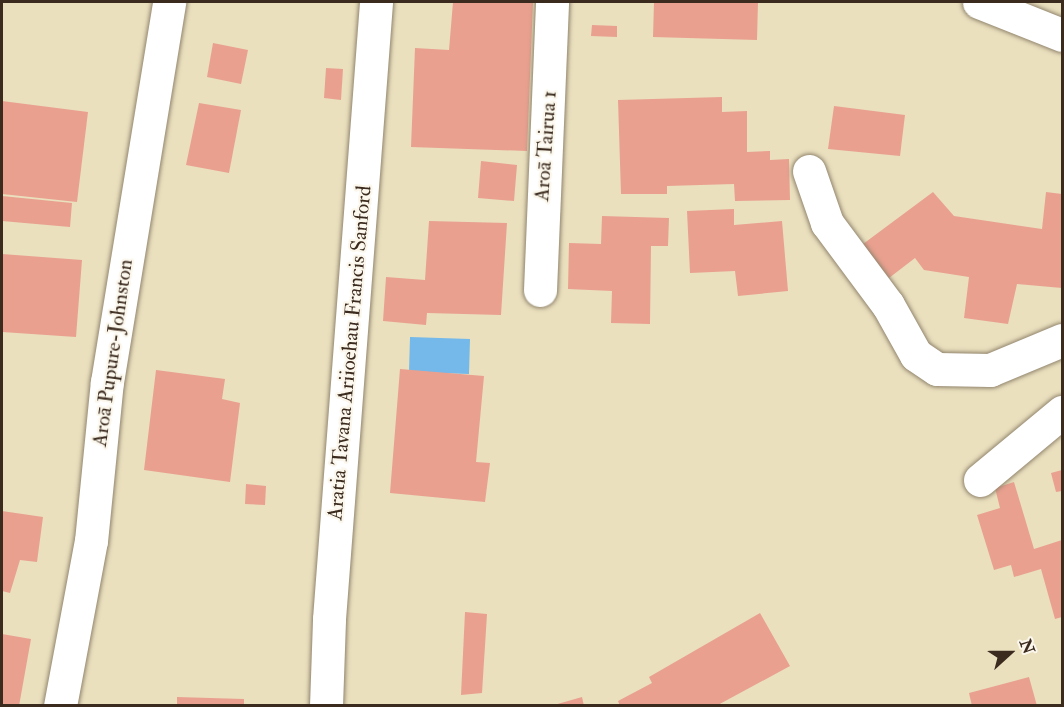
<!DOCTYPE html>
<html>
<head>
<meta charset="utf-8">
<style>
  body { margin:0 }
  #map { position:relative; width:1064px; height:707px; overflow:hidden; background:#eae0be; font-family:"IM FELL Double Pica",serif }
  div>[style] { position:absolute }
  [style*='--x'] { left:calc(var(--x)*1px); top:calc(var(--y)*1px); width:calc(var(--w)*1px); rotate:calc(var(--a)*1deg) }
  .water>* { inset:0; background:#74b9ea }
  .building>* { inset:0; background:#e9a08f }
  .roads { filter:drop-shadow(0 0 2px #92856e) drop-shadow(0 0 2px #92856e) }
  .street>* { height:33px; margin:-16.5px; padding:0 16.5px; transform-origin:16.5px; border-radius:16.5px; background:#fff }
  .secondary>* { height:33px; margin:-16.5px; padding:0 16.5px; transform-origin:16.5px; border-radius:16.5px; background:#fff }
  span { translate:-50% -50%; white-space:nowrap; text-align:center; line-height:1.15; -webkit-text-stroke:4.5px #fbf7ec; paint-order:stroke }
  .street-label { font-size:21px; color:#3b2a1e }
  .frame { position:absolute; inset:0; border:3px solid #3b2a1e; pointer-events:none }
  .north { position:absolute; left:980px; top:623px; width:60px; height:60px; -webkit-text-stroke:4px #fbf7ec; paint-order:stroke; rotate:69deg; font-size:16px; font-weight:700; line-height:24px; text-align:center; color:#3b2a1e }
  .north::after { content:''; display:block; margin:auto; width:21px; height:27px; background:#3b2a1e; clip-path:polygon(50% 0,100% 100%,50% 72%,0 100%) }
</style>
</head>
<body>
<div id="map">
  <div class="water">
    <i style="clip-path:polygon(410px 337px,470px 339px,469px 374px,409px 372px)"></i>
  </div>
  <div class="building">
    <i style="clip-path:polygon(453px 2px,533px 2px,527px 151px,411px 147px,415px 48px,449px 50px)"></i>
    <i style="clip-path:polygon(654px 2px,758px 2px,757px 40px,653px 37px)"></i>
    <i style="clip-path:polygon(592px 25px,617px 26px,617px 37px,591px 36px)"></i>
    <i style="clip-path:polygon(213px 43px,248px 50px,241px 84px,207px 77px)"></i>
    <i style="clip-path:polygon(326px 68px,343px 69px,341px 100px,324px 98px)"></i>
    <i style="clip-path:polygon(722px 97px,722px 112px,747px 111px,747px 152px,770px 151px,770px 160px,789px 159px,790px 200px,735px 201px,734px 184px,667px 186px,667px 194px,621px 194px,618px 100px)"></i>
    <i style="clip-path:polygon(2px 101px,88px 112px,77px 202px,2px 194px)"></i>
    <i style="clip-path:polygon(199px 103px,241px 110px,229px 173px,186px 165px)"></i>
    <i style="clip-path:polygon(834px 106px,905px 115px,900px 156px,828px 149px)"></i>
    <i style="clip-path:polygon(481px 161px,517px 165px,514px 201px,478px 198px)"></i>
    <i style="clip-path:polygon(933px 192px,954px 216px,1042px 229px,1046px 192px,1062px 194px,1062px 288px,1017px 284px,1008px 324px,964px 318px,969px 277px,924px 270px,915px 258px,889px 278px,863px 244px)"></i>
    <i style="clip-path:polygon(2px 196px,72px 203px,70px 227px,2px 221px)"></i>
    <i style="clip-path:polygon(734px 209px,734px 225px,782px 221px,788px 291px,738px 296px,735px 271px,690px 273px,687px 211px)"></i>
    <i style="clip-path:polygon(602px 216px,669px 218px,668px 246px,651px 246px,650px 324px,611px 323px,612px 291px,568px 289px,569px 243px,601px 244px)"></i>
    <i style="clip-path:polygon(429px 221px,507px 223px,501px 315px,427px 313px,426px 325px,383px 321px,386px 277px,425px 280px)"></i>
    <i style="clip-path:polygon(2px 254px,82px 260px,76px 337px,2px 332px)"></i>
    <i style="clip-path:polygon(400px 369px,484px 376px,476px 462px,490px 463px,485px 502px,390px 493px)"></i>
    <i style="clip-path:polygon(156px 370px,225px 379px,222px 399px,240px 403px,230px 482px,144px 470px)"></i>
    <i style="clip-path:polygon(1062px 470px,1062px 491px,1056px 492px,1051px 473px)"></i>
    <i style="clip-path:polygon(1014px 482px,1034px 549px,1062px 540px,1062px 617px,1055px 619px,1041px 569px,1014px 577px,1011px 565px,994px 570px,977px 515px,1000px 508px,995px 488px)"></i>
    <i style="clip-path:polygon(246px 484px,266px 486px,265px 505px,245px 504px)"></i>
    <i style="clip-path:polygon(2px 511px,43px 517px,37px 562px,20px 560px,10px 593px,2px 591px)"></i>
    <i style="clip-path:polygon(465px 612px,487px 614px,482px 693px,461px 695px)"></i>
    <i style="clip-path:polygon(760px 613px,790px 666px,716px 706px,620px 706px,618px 701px,652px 683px,649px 677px)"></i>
    <i style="clip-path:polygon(2px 634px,31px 639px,19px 706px,2px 706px)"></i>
    <i style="clip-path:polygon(1029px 677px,1037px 706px,972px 706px,969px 693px)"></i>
    <i style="clip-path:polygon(177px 697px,244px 699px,244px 706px,177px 706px)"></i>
    <i style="clip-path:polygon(582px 697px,584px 706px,554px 706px,554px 705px)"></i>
  </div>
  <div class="roads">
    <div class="street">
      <i style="--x:979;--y:2;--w:89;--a:21.7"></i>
      <i style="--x:809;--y:171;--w:55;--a:70.9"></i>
      <i style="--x:827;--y:223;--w:102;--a:53.4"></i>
      <i style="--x:888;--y:305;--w:57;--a:60.8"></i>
      <i style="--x:916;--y:355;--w:25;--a:34"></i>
      <i style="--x:937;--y:369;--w:53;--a:1.1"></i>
      <i style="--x:990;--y:370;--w:78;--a:-22.6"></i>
      <i style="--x:540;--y:290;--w:288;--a:-87.6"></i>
      <i style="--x:980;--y:480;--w:107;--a:-39.7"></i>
      <i style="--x:60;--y:706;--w:168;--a:-79.4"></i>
      <i style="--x:91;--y:541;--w:160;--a:-84.3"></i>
      <i style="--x:107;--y:382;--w:385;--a:-80.7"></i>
    </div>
    <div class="secondary">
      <i style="--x:326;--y:706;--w:87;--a:-88"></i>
      <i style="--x:329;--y:619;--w:619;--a:-85.64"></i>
    </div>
  </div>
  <div class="street-label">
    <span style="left:546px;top:146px;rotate:-86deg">Aroā Tairua 1</span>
    <span style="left:113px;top:353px;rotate:-82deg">Aroā Pupure-Johnston</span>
    <span style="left:350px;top:353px;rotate:-85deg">Aratia Tavana Ariioehau Francis Sanford</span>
  </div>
  <div class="frame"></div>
  <div class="north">N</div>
</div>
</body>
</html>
